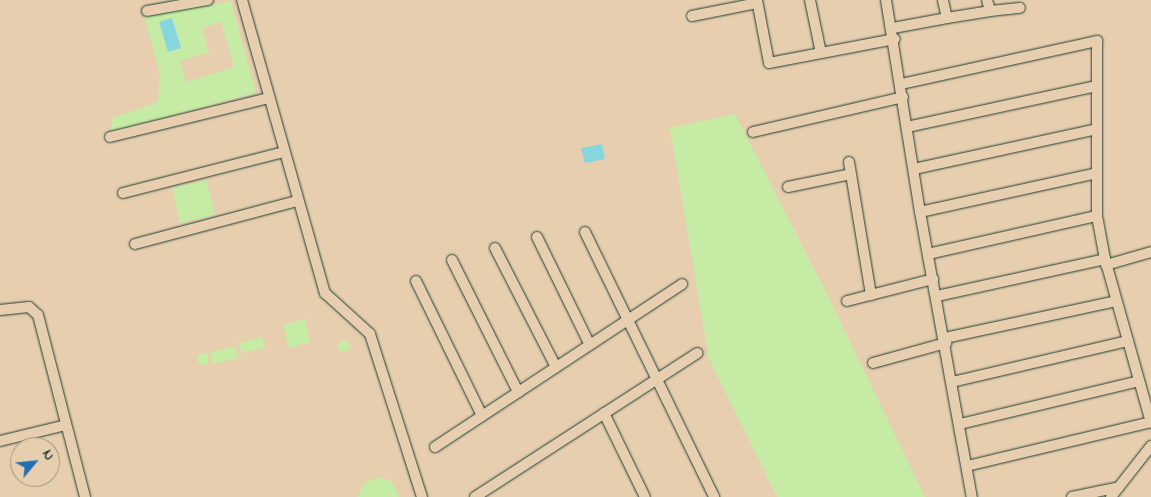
<!DOCTYPE html>
<html>
<head>
<meta charset="utf-8">
<style>
  body { margin:0 }
  #map { position:relative; width:1151px; height:497px; overflow:hidden; background:#e6ceae; font-family:"Indie Flower",sans-serif }
  div>[style] { position:absolute }
  [style*='--x'] { left:calc(var(--x)*1px); top:calc(var(--y)*1px); width:calc(var(--w)*1px); rotate:calc(var(--a)*1deg) }
  .green>* { inset:0; background:#c6eba5 }
  .round { border-radius:50% }
  .water>* { inset:0; background:#85d7dd }
  .roads { filter:drop-shadow(0 0 1px #1f3d34) drop-shadow(0 0 1px #1f3d34) }
  .minor>* { height:10px; margin:-5px; padding:0 5px; transform-origin:5px; border-radius:5px; background:#e6ceae }
  span { translate:-50% -50%; white-space:nowrap; text-align:center; line-height:1.15; -webkit-text-stroke:4.5px #e6ceae; paint-order:stroke }
  .north { position:absolute; left:10px; top:437px; width:50px; height:50px; box-sizing:border-box; background:#e6ceae; border:1px solid #96947d; border-radius:50%; rotate:62deg; font-size:14px; font-weight:700; line-height:20px; text-align:center; color:#1f3d34 }
  .north::after { content:''; display:block; margin:auto; width:18px; height:22px; background:#1f6fb2; clip-path:polygon(50% 0,100% 100%,50% 72%,0 100%) }
</style>
</head>
<body>
<div id="map">
  <div class="green">
    <i style="clip-path:polygon(evenodd,231px 1px,256px 93px,112px 131px,112px 118px,158px 102px,160px 73px,144px 17px,231px 1px,221px 22px,234px 67px,186px 82px,180px 61px,209px 52px,202px 28px,221px 22px)"></i>
    <i style="clip-path:polygon(735px 114px,827px 294px,925px 497px,777px 497px,709px 359px,670px 128px)"></i>
    <i style="clip-path:polygon(207px 180px,215px 215px,180px 223px,172px 188px)"></i>
    <i style="clip-path:polygon(305px 319px,311px 342px,289px 348px,283px 325px)"></i>
    <i style="clip-path:polygon(262px 337px,265px 347px,242px 353px,239px 343px)"></i>
    <i class="round" style="left:338px;top:340px;width:12px;height:12px"></i>
    <i style="clip-path:polygon(235px 346px,238px 358px,213px 364px,210px 352px)"></i>
    <i class="round" style="left:197px;top:353px;width:12px;height:12px"></i>
    <i style="clip-path:polygon(379px 477px,392px 482px,399px 497px,357px 497px,365px 482px)"></i>
  </div>
  <div class="water">
    <i style="clip-path:polygon(172px 18px,181px 48px,168px 52px,159px 22px)"></i>
    <i style="clip-path:polygon(602px 144px,605px 159px,585px 163px,581px 148px)"></i>
  </div>
  <div class="roads">
    <div class="minor">
      <i style="--x:242;--y:0;--w:305;--a:74.2"></i>
      <i style="--x:325;--y:293;--w:61;--a:42.3"></i>
      <i style="--x:370;--y:334;--w:171;--a:72.3"></i>
      <i style="--x:757;--y:0;--w:64;--a:79.2"></i>
      <i style="--x:769;--y:63;--w:128;--a:-10.8"></i>
      <i style="--x:810;--y:0;--w:54;--a:78.3"></i>
      <i style="--x:886;--y:0;--w:215;--a:80.9"></i>
      <i style="--x:920;--y:212;--w:290;--a:79.7"></i>
      <i style="--x:147;--y:11;--w:62;--a:-10.2"></i>
      <i style="--x:990;--y:11;--w:30;--a:-6"></i>
      <i style="--x:692;--y:16;--w:66;--a:-11.3"></i>
      <i style="--x:947;--y:18;--w:44;--a:-9.2"></i>
      <i style="--x:990;--y:11;--w:11;--a:-105"></i>
      <i style="--x:893;--y:28;--w:55;--a:-10.5"></i>
      <i style="--x:947;--y:18;--w:18;--a:-103"></i>
      <i style="--x:901;--y:84;--w:201;--a:-12.4"></i>
      <i style="--x:1097;--y:41;--w:175;--a:90"></i>
      <i style="--x:1097;--y:216;--w:44;--a:79.5"></i>
      <i style="--x:1105;--y:259;--w:170;--a:74.3"></i>
      <i style="--x:907;--y:127;--w:194;--a:-12.2"></i>
      <i style="--x:753;--y:132;--w:154;--a:-13.1"></i>
      <i style="--x:110;--y:137;--w:164;--a:-13.8"></i>
      <i style="--x:849;--y:162;--w:135;--a:80.6"></i>
      <i style="--x:914;--y:169;--w:187;--a:-12.3"></i>
      <i style="--x:788;--y:187;--w:64;--a:-11.7"></i>
      <i style="--x:123;--y:193;--w:166;--a:-14.3"></i>
      <i style="--x:920;--y:212;--w:181;--a:-12.4"></i>
      <i style="--x:585;--y:232;--w:295;--a:64"></i>
      <i style="--x:537;--y:237;--w:120;--a:63.9"></i>
      <i style="--x:135;--y:244;--w:168;--a:-14.9"></i>
      <i style="--x:495;--y:248;--w:134;--a:62.9"></i>
      <i style="--x:928;--y:254;--w:173;--a:-12.7"></i>
      <i style="--x:452;--y:260;--w:148;--a:63.4"></i>
      <i style="--x:1106;--y:265;--w:47;--a:-16.1"></i>
      <i style="--x:416;--y:281;--w:150;--a:63.9"></i>
      <i style="--x:937;--y:296;--w:172;--a:-12.4"></i>
      <i style="--x:847;--y:301;--w:89;--a:-14.3"></i>
      <i style="--x:0;--y:310;--w:29;--a:-6"></i>
      <i style="--x:29;--y:307;--w:12;--a:42"></i>
      <i style="--x:38;--y:315;--w:188;--a:75.5"></i>
      <i style="--x:945;--y:338;--w:175;--a:-12.2"></i>
      <i style="--x:873;--y:363;--w:76;--a:-15.3"></i>
      <i style="--x:952;--y:382;--w:181;--a:-13.1"></i>
      <i style="--x:604;--y:413;--w:93;--a:64"></i>
      <i style="--x:960;--y:424;--w:184;--a:-13.5"></i>
      <i style="--x:0;--y:441;--w:68;--a:-13.6"></i>
      <i style="--x:435;--y:447;--w:296;--a:-33.4"></i>
      <i style="--x:967;--y:466;--w:189;--a:-13.4"></i>
      <i style="--x:475;--y:497;--w:265;--a:-32.9"></i>
      <i style="--x:1072;--y:497;--w:48;--a:-12"></i>
      <i style="--x:1111;--y:497;--w:65;--a:-51.9"></i>
    </div>
  </div>
  <div class="north">N</div>
</div>
</body>
</html>
